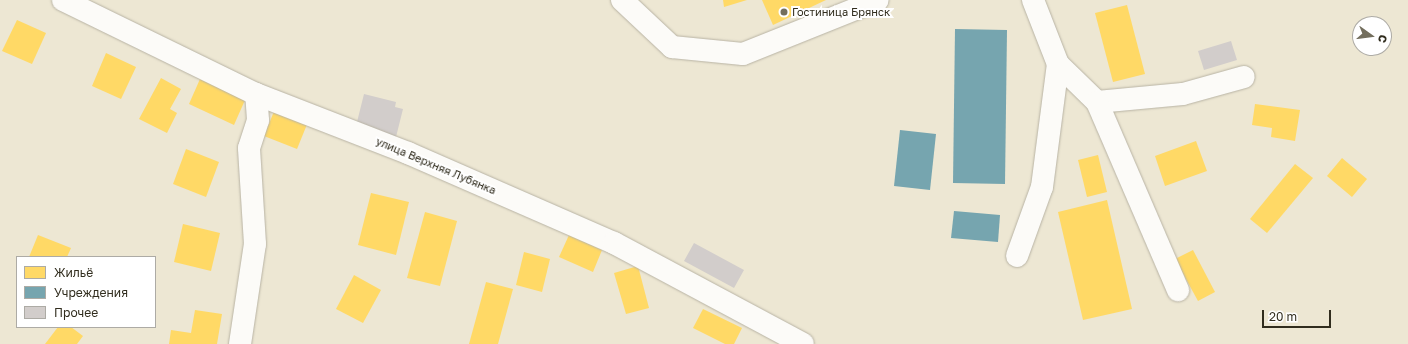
<!DOCTYPE html>
<html>
<head>
<meta charset="utf-8">
<style>
  body { margin:0 }
  #map { position:relative; width:1408px; height:344px; overflow:hidden; background:#ede7d3; font-family:"Golos Text",sans-serif }
  div>[style] { position:absolute }
  [style*='--x'] { left:calc(var(--x)*1px); top:calc(var(--y)*1px); width:calc(var(--w)*1px); rotate:calc(var(--a)*1deg) }
  .homes>* { inset:0; background:#ffd966 }
  .public>* { inset:0; background:#76a5af }
  .building>* { inset:0; background:#d2cdcb }
  .roads { filter:drop-shadow(0 0 1px #b8b3a4) drop-shadow(0 0 1px #b8b3a4) }
  .minor>* { height:22px; margin:-11px; padding:0 11px; transform-origin:11px; border-radius:11px; background:#fcfbf8 }
  .dots>* { width:11px; height:11px; translate:-50% -50%; box-sizing:border-box; border:2px solid #fff; border-radius:50% }
  span { translate:-50% -50%; white-space:nowrap; text-align:center; line-height:1.15; -webkit-text-stroke:4px #fff; paint-order:stroke }
  .poi-label { font-size:11px; color:#312d1e }
  .left { translate:0 -50%; text-align:left }
  .street-label { font-size:11px; color:#312d1e }
  .legend { position:absolute; left:16px; top:256px; width:140px; height:72px; box-sizing:border-box; background:#fff; border:1px solid #adaba5; margin:0; padding:5px 7px; list-style:none; font-size:12px; color:#312d1e }
  .legend li { display:flex; align-items:center; gap:8px; height:20px }
  .legend b { width:20px; border:1px solid #adaba5 }
  .north { position:absolute; left:1352px; top:16px; width:40px; height:40px; box-sizing:border-box; background:#fff; border:1px solid #adaba5; border-radius:50%; rotate:104deg; font-size:11px; font-weight:700; line-height:16px; text-align:center; color:#312d1e }
  .north::after { content:''; display:block; margin:auto; width:14px; height:18px; background:#736e5d; clip-path:polygon(50% 0,100% 100%,50% 72%,0 100%) }
  .scale { position:absolute; left:1262px; top:310px; width:69px; height:18px; box-sizing:border-box; border:2px solid #312d1e; border-top:0; padding-left:5px; font-size:12px; line-height:14px; white-space:nowrap; color:#312d1e; -webkit-text-stroke:3px #fff; paint-order:stroke }
</style>
</head>
<body>
<div id="map">
  <div class="homes">
    <i style="clip-path:polygon(723px 0,747px 0,724px 7px)"></i>
    <i style="clip-path:polygon(762px 0,826px 0,773px 25px)"></i>
    <i style="clip-path:polygon(1127px 5px,1145px 74px,1113px 82px,1095px 13px)"></i>
    <i style="clip-path:polygon(17px 20px,46px 33px,32px 64px,2px 51px)"></i>
    <i style="clip-path:polygon(106px 53px,136px 67px,121px 99px,92px 86px)"></i>
    <i style="clip-path:polygon(161px 78px,181px 89px,170px 109px,177px 113px,167px 133px,139px 119px)"></i>
    <i style="clip-path:polygon(200px 79px,245px 100px,234px 125px,189px 104px)"></i>
    <i style="clip-path:polygon(1255px 104px,1300px 110px,1295px 141px,1271px 137px,1272px 128px,1252px 125px)"></i>
    <i style="clip-path:polygon(275px 109px,308px 122px,297px 149px,264px 136px)"></i>
    <i style="clip-path:polygon(1196px 141px,1207px 171px,1165px 186px,1155px 156px)"></i>
    <i style="clip-path:polygon(186px 149px,219px 162px,206px 197px,173px 184px)"></i>
    <i style="clip-path:polygon(1098px 155px,1107px 192px,1087px 197px,1078px 160px)"></i>
    <i style="clip-path:polygon(1342px 158px,1367px 179px,1352px 197px,1327px 176px)"></i>
    <i style="clip-path:polygon(1295px 164px,1313px 178px,1267px 233px,1250px 219px)"></i>
    <i style="clip-path:polygon(371px 193px,409px 202px,396px 255px,358px 245px)"></i>
    <i style="clip-path:polygon(1107px 200px,1132px 309px,1083px 320px,1058px 212px)"></i>
    <i style="clip-path:polygon(425px 212px,457px 221px,440px 286px,407px 278px)"></i>
    <i style="clip-path:polygon(183px 224px,220px 233px,211px 271px,174px 262px)"></i>
    <i style="clip-path:polygon(38px 235px,71px 248px,67px 257px,29px 257px)"></i>
    <i style="clip-path:polygon(569px 235px,602px 250px,593px 272px,559px 257px)"></i>
    <i style="clip-path:polygon(1193px 250px,1215px 292px,1198px 301px,1175px 259px)"></i>
    <i style="clip-path:polygon(524px 252px,550px 259px,542px 292px,516px 285px)"></i>
    <i style="clip-path:polygon(638px 266px,649px 308px,626px 314px,614px 273px)"></i>
    <i style="clip-path:polygon(354px 275px,381px 290px,363px 323px,336px 309px)"></i>
    <i style="clip-path:polygon(486px 282px,513px 289px,498px 344px,469px 344px)"></i>
    <i style="clip-path:polygon(703px 309px,742px 328px,734px 344px,725px 344px,693px 328px)"></i>
    <i style="clip-path:polygon(195px 310px,222px 314px,217px 344px,169px 344px,171px 330px,191px 333px)"></i>
    <i style="clip-path:polygon(58px 327px,71px 327px,83px 336px,77px 344px,45px 344px)"></i>
  </div>
  <div class="public">
    <i style="clip-path:polygon(955px 29px,1007px 30px,1005px 184px,953px 183px)"></i>
    <i style="clip-path:polygon(900px 130px,936px 134px,930px 190px,894px 186px)"></i>
    <i style="clip-path:polygon(954px 211px,1000px 215px,998px 242px,951px 238px)"></i>
  </div>
  <div class="building">
    <i style="clip-path:polygon(1231px 41px,1237px 60px,1204px 70px,1198px 51px)"></i>
    <i style="clip-path:polygon(364px 94px,396px 102px,395px 107px,403px 109px,396px 137px,356px 126px)"></i>
    <i style="clip-path:polygon(694px 243px,744px 270px,734px 288px,684px 261px)"></i>
  </div>
  <div class="roads">
    <div class="minor">
      <i style="--x:63;--y:0;--w:215;--a:26"></i>
      <i style="--x:256;--y:94;--w:163;--a:21.2"></i>
      <i style="--x:408;--y:153;--w:225;--a:23.6"></i>
      <i style="--x:614;--y:243;--w:214;--a:28.1"></i>
      <i style="--x:622;--y:0;--w:69;--a:43.2"></i>
      <i style="--x:672;--y:47;--w:71;--a:5.6"></i>
      <i style="--x:743;--y:54;--w:145;--a:-21.8"></i>
      <i style="--x:1033;--y:0;--w:69;--a:68.7"></i>
      <i style="--x:1058;--y:64;--w:54;--a:44.3"></i>
      <i style="--x:1097;--y:102;--w:86;--a:-5.3"></i>
      <i style="--x:1183;--y:94;--w:63;--a:-15.6"></i>
      <i style="--x:1097;--y:102;--w:205;--a:66.7"></i>
      <i style="--x:1017;--y:256;--w:73;--a:-70.1"></i>
      <i style="--x:1042;--y:187;--w:124;--a:-82.6"></i>
      <i style="--x:240;--y:344;--w:101;--a:-81.5"></i>
      <i style="--x:255;--y:244;--w:96;--a:-93.6"></i>
      <i style="--x:249;--y:148;--w:29;--a:-72"></i>
      <i style="--x:258;--y:120;--w:26;--a:-94"></i>
    </div>
  </div>
  <div class="dots">
    <i style="left:784px;top:12px;background:#736e5d"></i>
  </div>
  <div class="poi-label">
    <span class="left" style="left:792px;top:12px">Гостиница Брянск</span>
  </div>
  <div class="street-label">
    <span style="left:436px;top:166px;rotate:23deg">улица Верхняя Лубянка</span>
  </div>
  <ul class="legend">
  <li><b style="height:11px;background:#ffd966"></b>Жильё</li>
  <li><b style="height:11px;background:#76a5af"></b>Учреждения</li>
  <li><b style="height:11px;background:#d2cdcb"></b>Прочее</li>
  </ul>
  <div class="north">С</div>
  <div class="scale">20 m</div>
</div>
</body>
</html>
